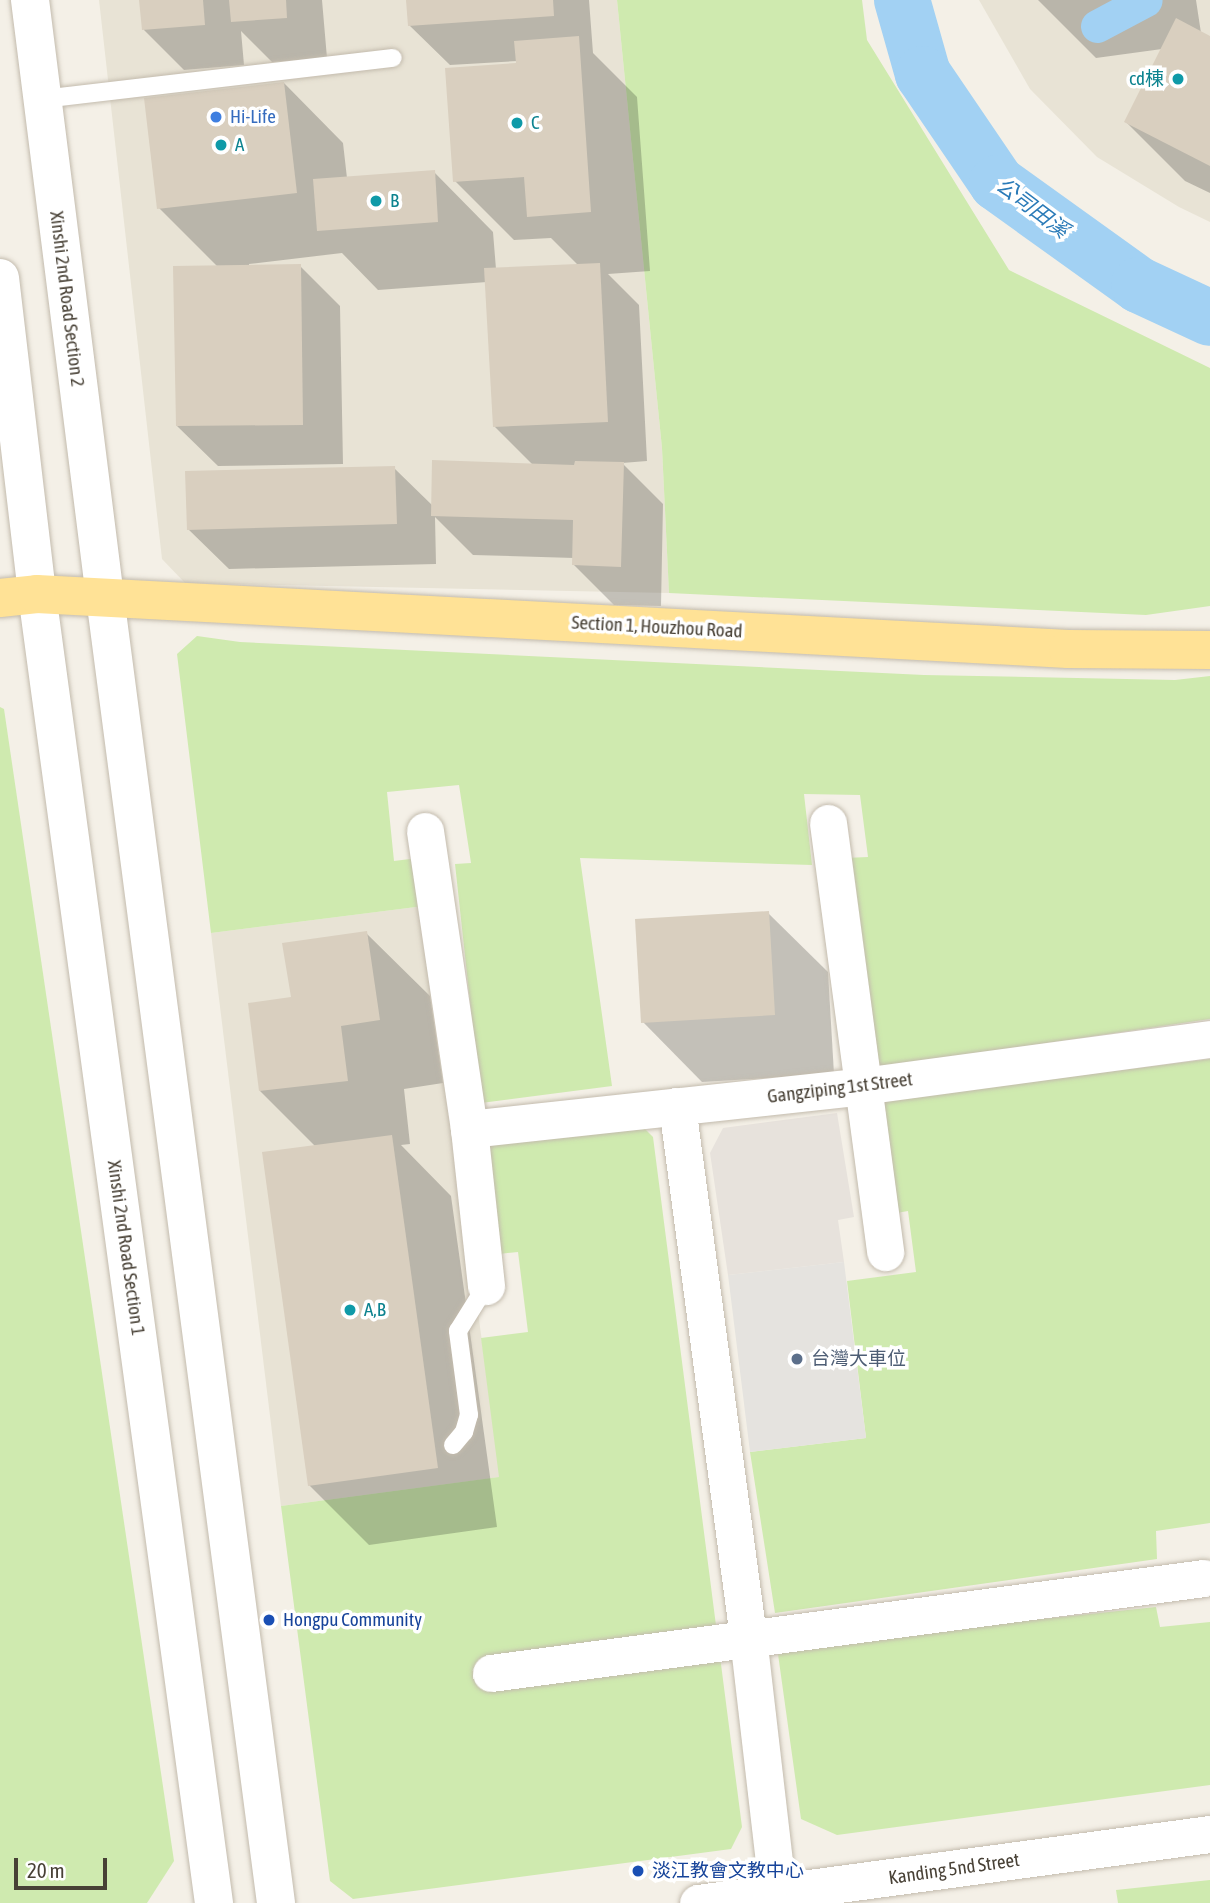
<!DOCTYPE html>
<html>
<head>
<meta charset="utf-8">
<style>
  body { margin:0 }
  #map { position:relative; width:1210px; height:1903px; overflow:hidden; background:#f4f0e7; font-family:"Asap Condensed","Noto Sans TC",sans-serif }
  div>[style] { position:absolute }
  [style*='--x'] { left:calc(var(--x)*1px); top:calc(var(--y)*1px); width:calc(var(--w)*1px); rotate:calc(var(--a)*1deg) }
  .residential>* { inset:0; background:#e8e3d5 }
  .industrial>* { inset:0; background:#e7e2dc }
  .green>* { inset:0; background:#cfeaaf }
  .parking>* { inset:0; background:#e5e3df }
  .shadow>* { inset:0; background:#0003 }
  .canal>* { height:33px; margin:-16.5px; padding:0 16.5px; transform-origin:16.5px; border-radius:16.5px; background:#a2d1f3 }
  .river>* { height:56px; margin:-28px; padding:0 28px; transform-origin:28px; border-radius:28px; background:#a2d1f3 }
  .building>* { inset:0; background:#d9cfbf }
  .roads { filter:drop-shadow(0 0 2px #c3bbad) drop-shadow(0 0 2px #c3bbad) }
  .service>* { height:18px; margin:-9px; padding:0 9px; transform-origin:9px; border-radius:9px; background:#fff }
  .minor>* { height:37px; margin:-18.5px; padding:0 18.5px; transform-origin:18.5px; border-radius:18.5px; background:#fff }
  .tertiary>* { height:38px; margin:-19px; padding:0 19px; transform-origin:19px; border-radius:19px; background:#fff }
  .primary>* { height:38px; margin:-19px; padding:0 19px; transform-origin:19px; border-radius:19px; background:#ffe296 }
  .dots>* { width:19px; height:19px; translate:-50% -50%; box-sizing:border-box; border:4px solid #fff; border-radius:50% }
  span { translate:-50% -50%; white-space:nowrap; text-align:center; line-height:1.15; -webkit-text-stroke:7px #fff; paint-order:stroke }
  .culture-label { font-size:19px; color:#0d838f }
  .right { translate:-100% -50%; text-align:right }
  .left { translate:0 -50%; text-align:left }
  .shop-label { font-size:19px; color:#366cbe }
  .street-label { font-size:19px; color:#484136 }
  .service-label { font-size:19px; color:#4e5e75 }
  .transit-label { font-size:19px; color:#164399 }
  .water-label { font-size:21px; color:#2b7bb8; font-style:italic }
  .scale { position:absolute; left:14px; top:1858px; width:93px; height:32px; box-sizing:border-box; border:4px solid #484136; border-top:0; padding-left:9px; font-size:21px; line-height:24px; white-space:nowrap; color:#484136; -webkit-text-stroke:5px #fff; paint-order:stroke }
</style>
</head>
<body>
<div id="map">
  <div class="residential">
    <i style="clip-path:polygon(99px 0,617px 0,662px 448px,669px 593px,185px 583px,162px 559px)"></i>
    <i style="clip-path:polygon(979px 0,1210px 0,1210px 222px,1179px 207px,1097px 157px,1030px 89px)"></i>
    <i style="clip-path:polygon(424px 906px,500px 1477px,281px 1506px,211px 933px)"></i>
  </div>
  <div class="industrial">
    <i style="clip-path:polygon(837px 1113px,854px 1217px,838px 1220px,844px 1262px,728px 1275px,710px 1153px,723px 1128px)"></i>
  </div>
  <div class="green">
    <i style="clip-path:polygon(617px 0,862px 0,867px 40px,1009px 270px,1210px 368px,1210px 606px,1146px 615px,669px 593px,662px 448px)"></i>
    <i style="clip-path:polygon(197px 636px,240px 642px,924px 675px,1175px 680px,1210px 676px,1210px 1019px,871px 1069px,845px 858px,868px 857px,860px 795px,804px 794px,812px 865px,580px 858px,612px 1086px,481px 1103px,455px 864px,471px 863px,459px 785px,387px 792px,394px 861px,418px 858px,424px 906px,211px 933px,177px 654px)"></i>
    <i style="clip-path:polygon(0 707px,4px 709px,174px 1861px,147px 1903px,0 1903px)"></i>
    <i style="clip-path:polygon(1210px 1059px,1210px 1523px,1156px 1531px,1157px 1559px,775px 1613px,750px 1452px,866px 1438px,847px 1281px,916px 1272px,908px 1211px,891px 1214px,877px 1101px)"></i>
    <i style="clip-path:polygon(645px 1129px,653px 1137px,742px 1827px,731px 1849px,353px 1899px,330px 1881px,281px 1506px,499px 1477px,481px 1338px,528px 1332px,518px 1252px,499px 1254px,483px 1149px,491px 1143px)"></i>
    <i style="clip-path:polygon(1156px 1607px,1160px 1627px,1210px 1622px,1210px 1785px,837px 1835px,801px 1819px,777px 1647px)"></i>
    <i style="clip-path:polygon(1210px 1880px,1210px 1903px,1118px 1903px,1116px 1890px)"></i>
  </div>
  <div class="parking">
    <i style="clip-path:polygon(844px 1262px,866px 1438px,750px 1452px,728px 1275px)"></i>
  </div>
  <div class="shadow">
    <i style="clip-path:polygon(141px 0,322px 0,327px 58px,272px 62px,241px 31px,244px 65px,184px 70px,144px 30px)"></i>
    <i style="clip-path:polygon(408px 0,589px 0,593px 53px,637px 97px,650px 271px,608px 274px,639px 305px,647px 461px,622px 463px,663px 504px,661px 606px,614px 605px,574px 565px,574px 558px,473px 555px,435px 517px,436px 564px,229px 569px,188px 529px,394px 468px,433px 506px,533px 465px,494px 426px,487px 282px,378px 290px,342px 253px,249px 264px,249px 267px,300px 266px,340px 306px,343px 464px,218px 466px,177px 426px,218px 267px,159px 208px,284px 83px,343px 143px,347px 178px,434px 172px,493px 232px,496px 269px,578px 265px,551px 238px,514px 240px,455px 181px,517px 61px,450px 65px,409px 25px)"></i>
    <i style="clip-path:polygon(1038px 0,1196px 0,1201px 33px,1210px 38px,1210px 193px,1185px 181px,1126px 122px,1162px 49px,1096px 58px)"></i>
    <i style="clip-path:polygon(768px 913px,828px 972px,834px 1074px,702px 1082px,643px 1022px)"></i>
    <i style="clip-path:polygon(366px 933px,430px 996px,443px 1083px,404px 1089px,410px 1144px,401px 1145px,451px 1196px,497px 1527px,369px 1545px,309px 1485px,316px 1147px,260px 1091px,293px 999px)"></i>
  </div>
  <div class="canal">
    <i style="--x:1097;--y:26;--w:55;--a:-28"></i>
  </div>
  <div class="river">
    <i style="--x:902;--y:0;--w:77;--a:74.2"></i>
    <i style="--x:923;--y:74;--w:132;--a:55.8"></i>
    <i style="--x:997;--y:183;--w:175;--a:35.7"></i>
    <i style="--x:1139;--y:285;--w:78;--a:24.9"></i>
  </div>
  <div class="building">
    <i style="clip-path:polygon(139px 0,203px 0,205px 25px,142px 30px)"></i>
    <i style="clip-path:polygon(229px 0,286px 0,287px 18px,231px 22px)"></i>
    <i style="clip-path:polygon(406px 0,553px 0,554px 16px,408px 26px)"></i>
    <i style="clip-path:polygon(1176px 18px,1210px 36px,1210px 166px,1124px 122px)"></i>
    <i style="clip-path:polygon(579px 36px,591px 212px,527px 217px,524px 177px,453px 182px,445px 68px,516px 63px,514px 41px)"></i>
    <i style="clip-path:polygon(284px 82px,297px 193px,157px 209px,144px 98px)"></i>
    <i style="clip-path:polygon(435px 170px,438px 222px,317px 231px,313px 179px)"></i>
    <i style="clip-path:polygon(600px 263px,608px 422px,493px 427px,484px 268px)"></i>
    <i style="clip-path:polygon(301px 264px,303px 425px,176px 426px,173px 266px)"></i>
    <i style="clip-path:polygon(432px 460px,574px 465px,575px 461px,624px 462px,621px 567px,572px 565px,573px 520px,431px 516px)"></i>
    <i style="clip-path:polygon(395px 466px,397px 524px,187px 530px,185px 471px)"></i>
    <i style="clip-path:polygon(769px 911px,775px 1015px,641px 1023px,635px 919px)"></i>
    <i style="clip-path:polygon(367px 931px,380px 1020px,341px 1026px,348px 1081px,259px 1091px,248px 1003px,291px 997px,282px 943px)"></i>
    <i style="clip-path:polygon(392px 1135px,438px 1468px,308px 1486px,262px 1152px)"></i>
  </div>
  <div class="roads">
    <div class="service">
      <i style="--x:43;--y:99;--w:352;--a:-6.7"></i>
      <i style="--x:453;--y:1445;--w:17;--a:-50"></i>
      <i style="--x:464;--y:1432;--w:18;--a:-74"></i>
      <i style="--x:469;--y:1415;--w:85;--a:-97.5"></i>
      <i style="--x:458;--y:1331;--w:53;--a:-58.1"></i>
    </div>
    <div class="minor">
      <i style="--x:828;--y:823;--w:433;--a:82.4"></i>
      <i style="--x:425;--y:831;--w:301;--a:81.6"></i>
      <i style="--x:469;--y:1129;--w:158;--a:83.8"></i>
      <i style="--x:677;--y:1106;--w:536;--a:82.38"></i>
      <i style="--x:748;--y:1637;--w:268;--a:83.4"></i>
      <i style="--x:469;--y:1129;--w:395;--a:-6.2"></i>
      <i style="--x:862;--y:1086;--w:351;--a:-7.7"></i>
      <i style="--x:491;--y:1673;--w:719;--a:-7.59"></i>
      <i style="--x:698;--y:1903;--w:517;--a:-7.68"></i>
    </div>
    <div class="tertiary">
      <i style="--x:30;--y:0;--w:602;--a:82.84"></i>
      <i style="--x:105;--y:597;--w:1317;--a:82.54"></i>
      <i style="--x:0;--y:278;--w:318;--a:83.3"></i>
      <i style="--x:37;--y:594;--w:1321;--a:82.3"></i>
    </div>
    <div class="primary">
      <i style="--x:0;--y:598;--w:37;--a:-6"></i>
      <i style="--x:37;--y:594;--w:1032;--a:3.05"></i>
      <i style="--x:1068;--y:649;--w:142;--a:0.4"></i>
    </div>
  </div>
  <div class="dots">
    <i style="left:1178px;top:79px;background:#0f9aa8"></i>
    <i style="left:216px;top:117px;background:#3f7fe0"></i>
    <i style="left:517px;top:123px;background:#0f9aa8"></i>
    <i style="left:221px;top:145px;background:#0f9aa8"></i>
    <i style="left:376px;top:201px;background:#0f9aa8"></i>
    <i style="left:350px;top:1310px;background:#0f9aa8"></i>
    <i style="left:797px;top:1359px;background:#5c6f8a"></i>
    <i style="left:269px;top:1620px;background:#1a4fb4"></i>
    <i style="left:638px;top:1871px;background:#1a4fb4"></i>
  </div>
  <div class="culture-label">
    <span class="right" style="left:1164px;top:79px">cd棟</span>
    <span class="left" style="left:531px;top:123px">C</span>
    <span class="left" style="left:235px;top:145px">A</span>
    <span class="left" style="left:390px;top:201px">B</span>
    <span class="left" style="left:364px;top:1310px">A,B</span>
  </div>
  <div class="shop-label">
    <span class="left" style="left:230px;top:117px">Hi-Life</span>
  </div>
  <div class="street-label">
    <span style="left:67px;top:299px;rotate:83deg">Xinshi 2nd Road Section 2</span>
    <span style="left:657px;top:627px;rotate:3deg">Section 1, Houzhou Road</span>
    <span style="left:840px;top:1088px;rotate:-7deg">Gangziping 1st Street</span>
    <span style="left:126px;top:1248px;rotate:82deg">Xinshi 2nd Road Section 1</span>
    <span style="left:954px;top:1869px;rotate:-8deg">Kanding 5nd Street</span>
  </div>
  <div class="service-label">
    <span class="left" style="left:811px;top:1359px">台灣大車位</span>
  </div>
  <div class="transit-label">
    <span class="left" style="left:283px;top:1620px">Hongpu Community</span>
    <span class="left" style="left:652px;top:1871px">淡江教會文教中心</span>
  </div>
  <div class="water-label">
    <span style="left:1033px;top:207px;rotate:37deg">公司田溪</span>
  </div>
  <div class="scale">20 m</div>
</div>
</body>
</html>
